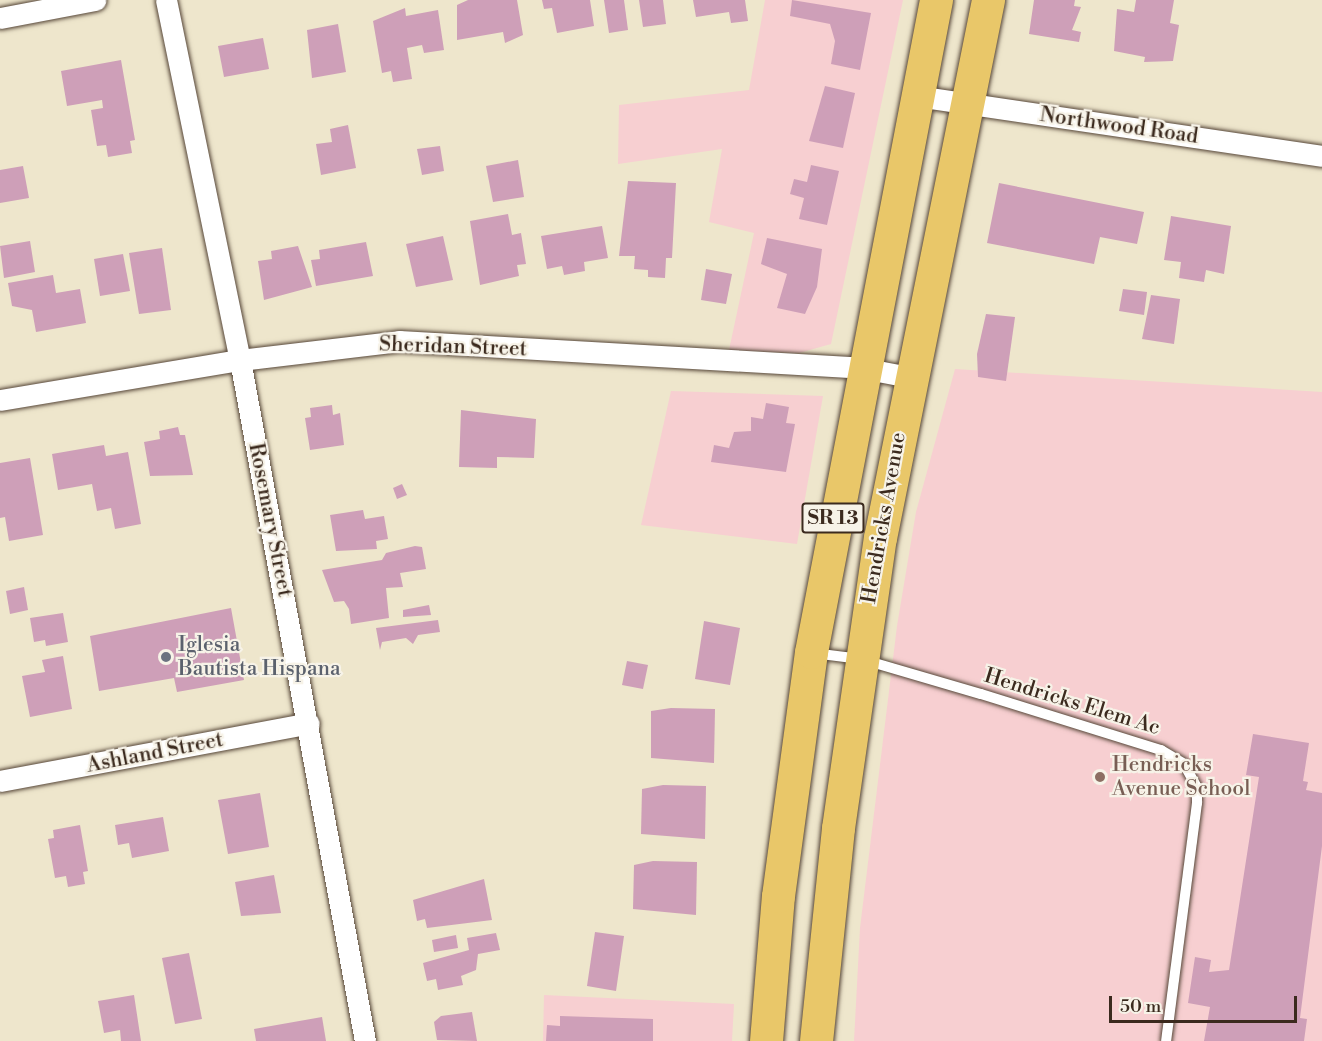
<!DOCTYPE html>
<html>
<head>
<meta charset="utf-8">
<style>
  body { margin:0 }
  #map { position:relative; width:1322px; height:1041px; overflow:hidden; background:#eee6cc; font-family:"Libre Bodoni",serif }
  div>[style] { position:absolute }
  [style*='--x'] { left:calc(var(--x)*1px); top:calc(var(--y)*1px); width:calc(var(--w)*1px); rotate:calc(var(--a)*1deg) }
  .built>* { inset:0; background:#f7cfd1 }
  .building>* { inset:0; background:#ce9fb8 }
  .roads { filter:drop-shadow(0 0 2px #564638) drop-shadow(0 0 2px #564638) }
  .service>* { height:10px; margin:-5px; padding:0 5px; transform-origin:5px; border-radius:5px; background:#fff }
  .minor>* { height:21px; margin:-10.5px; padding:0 10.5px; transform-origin:10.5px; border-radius:10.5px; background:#fff }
  .primary>* { height:33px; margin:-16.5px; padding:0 16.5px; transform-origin:16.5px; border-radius:16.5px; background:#e9c769 }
  .dots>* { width:16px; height:16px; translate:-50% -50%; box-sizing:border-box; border:3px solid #f7f3e8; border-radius:50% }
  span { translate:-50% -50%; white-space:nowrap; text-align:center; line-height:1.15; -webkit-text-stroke:4.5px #f7f3e8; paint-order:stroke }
  .shield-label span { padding:2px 4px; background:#f7f3e8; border:2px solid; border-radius:4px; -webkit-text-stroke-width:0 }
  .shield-label { font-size:20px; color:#3b2a1e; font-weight:700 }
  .street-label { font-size:21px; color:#3b2a1e }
  .worship-label { font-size:21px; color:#5b616d }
  .left { translate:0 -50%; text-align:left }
  .education-label { font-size:21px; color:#785e54 }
  .scale { position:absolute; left:1109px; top:996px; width:188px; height:27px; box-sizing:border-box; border:3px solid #3b2a1e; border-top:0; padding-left:8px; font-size:18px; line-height:21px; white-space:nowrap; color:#3b2a1e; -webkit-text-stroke:4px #f7f3e8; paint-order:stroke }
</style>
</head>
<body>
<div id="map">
  <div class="built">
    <i style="clip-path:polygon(765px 0,903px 0,831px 344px,799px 353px,729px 350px,754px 233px,709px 222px,722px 149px,618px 164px,619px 105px,749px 90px)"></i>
    <i style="clip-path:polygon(955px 369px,1322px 392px,1322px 1041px,854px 1041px,860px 928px,897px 626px,916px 512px)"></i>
    <i style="clip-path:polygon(671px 391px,823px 396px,797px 544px,641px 525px)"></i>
    <i style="clip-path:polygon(544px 995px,734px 1004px,732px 1041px,543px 1041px)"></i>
  </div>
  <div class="building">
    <i style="clip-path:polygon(468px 0,517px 0,523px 35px,505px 43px,503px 32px,457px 40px,457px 5px)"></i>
    <i style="clip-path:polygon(542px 0,590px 0,594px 26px,557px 33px,552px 8px,544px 9px)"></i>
    <i style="clip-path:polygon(604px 0,624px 0,628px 30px,609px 33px)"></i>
    <i style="clip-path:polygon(639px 0,663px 0,666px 24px,643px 27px)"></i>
    <i style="clip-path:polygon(693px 0,745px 0,748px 21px,731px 23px,729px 12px,696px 17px)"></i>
    <i style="clip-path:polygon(792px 0,871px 13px,860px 70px,831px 64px,835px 41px,830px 24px,790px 16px)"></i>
    <i style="clip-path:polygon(1034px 0,1075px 0,1074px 6px,1081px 7px,1072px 30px,1081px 32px,1079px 42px,1029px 34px)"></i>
    <i style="clip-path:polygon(1136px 0,1174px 0,1170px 23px,1179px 25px,1173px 61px,1144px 62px,1145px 57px,1114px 51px,1117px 9px,1134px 12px)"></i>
    <i style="clip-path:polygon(405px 8px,406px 16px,438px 10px,444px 50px,424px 53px,422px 45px,407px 48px,412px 79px,393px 82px,391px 71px,382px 73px,373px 21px)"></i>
    <i style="clip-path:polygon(338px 24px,346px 72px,312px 78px,307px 30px)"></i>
    <i style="clip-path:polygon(263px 38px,269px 69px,224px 77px,218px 46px)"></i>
    <i style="clip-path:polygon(121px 60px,135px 140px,130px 141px,132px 153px,108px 157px,106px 145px,97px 146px,91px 110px,103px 108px,102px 100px,67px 106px,61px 71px)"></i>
    <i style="clip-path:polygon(825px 86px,855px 93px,843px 148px,809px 141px)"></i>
    <i style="clip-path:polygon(348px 125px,356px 168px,321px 175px,316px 144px,332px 142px,330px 129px)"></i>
    <i style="clip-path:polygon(440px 146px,444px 171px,422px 175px,417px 149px)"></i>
    <i style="clip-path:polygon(518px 160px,524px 197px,493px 202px,486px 166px)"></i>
    <i style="clip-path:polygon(811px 165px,839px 171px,827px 225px,799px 219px,804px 198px,790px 194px,794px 179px,807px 182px)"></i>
    <i style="clip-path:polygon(23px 166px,29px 198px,0 203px,0 170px)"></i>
    <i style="clip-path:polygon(628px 181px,676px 183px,672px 258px,666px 258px,665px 278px,648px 277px,648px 270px,634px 269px,635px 256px,619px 256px)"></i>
    <i style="clip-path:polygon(999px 183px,1144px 212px,1137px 244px,1100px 237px,1094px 264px,987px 243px)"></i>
    <i style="clip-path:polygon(508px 214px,512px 235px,521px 233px,526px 264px,517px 265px,519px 276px,480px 285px,470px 221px)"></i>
    <i style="clip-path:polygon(1171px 216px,1231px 226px,1224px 274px,1206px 270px,1204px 282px,1179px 278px,1181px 262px,1164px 260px)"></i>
    <i style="clip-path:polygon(602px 226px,608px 258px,584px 262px,585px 271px,564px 275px,562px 266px,547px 269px,541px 236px)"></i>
    <i style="clip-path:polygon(443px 236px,453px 280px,416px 287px,406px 244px)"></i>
    <i style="clip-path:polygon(767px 238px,822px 249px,817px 287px,805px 314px,777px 308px,787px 274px,761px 264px)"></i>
    <i style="clip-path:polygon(30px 241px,35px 272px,4px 278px,0 246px)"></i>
    <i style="clip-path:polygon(366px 242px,373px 276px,316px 286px,311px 260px,320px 259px,319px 250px)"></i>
    <i style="clip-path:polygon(298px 246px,312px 287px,264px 300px,258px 261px,272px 259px,271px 251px)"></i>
    <i style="clip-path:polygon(162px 248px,171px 310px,139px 314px,129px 253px)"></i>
    <i style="clip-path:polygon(123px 254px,130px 291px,100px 296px,94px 259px)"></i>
    <i style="clip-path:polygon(706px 269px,732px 274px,726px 304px,701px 300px)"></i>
    <i style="clip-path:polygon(53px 275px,56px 293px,80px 289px,86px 323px,36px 332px,32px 310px,12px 306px,8px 283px)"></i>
    <i style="clip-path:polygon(1123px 289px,1147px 292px,1144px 315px,1119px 311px)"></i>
    <i style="clip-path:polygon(1151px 295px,1180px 299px,1174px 344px,1142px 339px)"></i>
    <i style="clip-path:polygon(986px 314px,1015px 317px,1006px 381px,978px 377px,977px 354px)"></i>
    <i style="clip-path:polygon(766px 403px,789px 407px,786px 423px,795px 424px,786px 472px,711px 462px,714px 445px,729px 448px,734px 432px,751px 431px,751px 417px,763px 419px)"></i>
    <i style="clip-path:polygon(332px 405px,333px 415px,340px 413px,344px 445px,310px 450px,305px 418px,311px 417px,310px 408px)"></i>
    <i style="clip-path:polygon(461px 410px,536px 419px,534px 458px,497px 457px,497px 468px,459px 467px)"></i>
    <i style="clip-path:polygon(178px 427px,180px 435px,185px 435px,193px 475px,150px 476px,144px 442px,160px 439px,159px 431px)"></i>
    <i style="clip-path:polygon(104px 445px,106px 456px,128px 452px,141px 524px,115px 529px,111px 508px,97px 511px,92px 484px,58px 490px,52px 454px)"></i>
    <i style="clip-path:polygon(30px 458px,43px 535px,9px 541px,5px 517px,0 518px,0 463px)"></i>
    <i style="clip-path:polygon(402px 484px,407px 495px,397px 499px,393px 488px)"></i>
    <i style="clip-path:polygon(363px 510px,365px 519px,384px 516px,388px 539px,376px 541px,377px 549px,336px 551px,330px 515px)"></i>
    <i style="clip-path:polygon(415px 546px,422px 547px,426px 569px,400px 573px,403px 587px,386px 588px,389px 618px,351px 624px,349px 609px,344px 601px,334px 602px,322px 570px,382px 560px,386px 553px)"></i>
    <i style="clip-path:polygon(24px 587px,28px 610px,10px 614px,6px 591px)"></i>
    <i style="clip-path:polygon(429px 605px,431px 615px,403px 617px,403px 610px)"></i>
    <i style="clip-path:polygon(231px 608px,244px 680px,177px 692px,174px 678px,99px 691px,90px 636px)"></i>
    <i style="clip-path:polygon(63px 613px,68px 642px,46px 646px,45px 640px,34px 642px,30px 618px)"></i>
    <i style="clip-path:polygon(438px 620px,440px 632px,418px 635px,413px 644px,406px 638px,382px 642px,380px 650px,376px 628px)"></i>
    <i style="clip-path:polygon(704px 621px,740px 628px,730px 685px,695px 679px)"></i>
    <i style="clip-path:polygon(63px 656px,72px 709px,30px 717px,22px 676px,45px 672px,42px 660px)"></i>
    <i style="clip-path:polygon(627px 661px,648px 665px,643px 689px,622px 685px)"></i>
    <i style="clip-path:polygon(671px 708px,715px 709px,714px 763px,651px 758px,651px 711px)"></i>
    <i style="clip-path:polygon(1253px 734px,1309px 743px,1303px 781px,1308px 782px,1306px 790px,1322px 793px,1322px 846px,1300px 1018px,1307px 1019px,1304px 1041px,1204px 1041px,1210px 1007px,1188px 1003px,1195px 957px,1211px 960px,1209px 972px,1229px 970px,1259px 777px,1246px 775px)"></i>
    <i style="clip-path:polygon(663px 785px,706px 786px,705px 839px,641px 834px,642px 789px)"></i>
    <i style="clip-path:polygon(260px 793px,269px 847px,228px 854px,218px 800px)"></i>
    <i style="clip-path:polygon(163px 817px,169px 851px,132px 858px,129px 843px,118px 845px,115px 825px)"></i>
    <i style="clip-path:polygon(80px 825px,88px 871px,83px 872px,85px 884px,68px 887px,66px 876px,55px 878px,48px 839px,54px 838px,53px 830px)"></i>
    <i style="clip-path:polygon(653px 861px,697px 862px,696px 915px,633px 909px,634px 865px)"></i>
    <i style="clip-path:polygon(274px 875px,281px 913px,241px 916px,235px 882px)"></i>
    <i style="clip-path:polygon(484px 879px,492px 920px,427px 928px,425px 919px,417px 921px,413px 900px)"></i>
    <i style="clip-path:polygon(595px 932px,624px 936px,616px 991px,587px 986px)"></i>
    <i style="clip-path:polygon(496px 933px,500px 950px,478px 954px,476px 970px,461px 976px,463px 985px,438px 990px,436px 979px,427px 981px,423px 963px,469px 950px,467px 938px)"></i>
    <i style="clip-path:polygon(456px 935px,458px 948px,434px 952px,432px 940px)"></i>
    <i style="clip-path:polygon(189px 953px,202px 1019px,175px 1024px,162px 958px)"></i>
    <i style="clip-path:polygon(134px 995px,141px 1041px,121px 1041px,120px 1030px,104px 1033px,98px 1001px)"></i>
    <i style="clip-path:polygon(472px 1012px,477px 1041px,437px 1040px,434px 1022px,441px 1016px)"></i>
    <i style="clip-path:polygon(560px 1016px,653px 1019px,653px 1041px,546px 1041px,547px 1025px,560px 1026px)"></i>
    <i style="clip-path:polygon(322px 1017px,326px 1041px,256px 1041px,254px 1029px)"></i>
  </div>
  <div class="roads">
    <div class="service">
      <i style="--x:813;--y:653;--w:48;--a:7.1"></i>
      <i style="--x:861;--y:659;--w:125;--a:16.3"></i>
      <i style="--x:981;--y:694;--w:189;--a:17.3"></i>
      <i style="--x:1161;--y:750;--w:27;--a:31"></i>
      <i style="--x:1184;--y:764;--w:26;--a:61"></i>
      <i style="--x:1197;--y:787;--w:16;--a:90"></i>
      <i style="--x:1197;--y:803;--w:240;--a:97.4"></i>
    </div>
    <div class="minor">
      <i style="--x:166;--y:0;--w:368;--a:78.4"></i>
      <i style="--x:240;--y:360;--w:692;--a:79.6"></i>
      <i style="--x:0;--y:18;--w:97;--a:-10.7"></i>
      <i style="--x:916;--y:96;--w:410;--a:8.4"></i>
      <i style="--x:0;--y:400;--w:243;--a:-9.5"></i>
      <i style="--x:240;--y:360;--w:160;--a:-6.8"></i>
      <i style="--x:399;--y:341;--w:464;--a:3.3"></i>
      <i style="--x:862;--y:368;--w:48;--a:10.8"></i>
      <i style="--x:0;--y:781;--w:314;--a:-10.6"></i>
    </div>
    <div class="primary">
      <i style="--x:766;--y:1041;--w:145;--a:-85.3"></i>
      <i style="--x:778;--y:896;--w:246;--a:-82.3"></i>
      <i style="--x:811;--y:652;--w:664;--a:-79.15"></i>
      <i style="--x:816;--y:1041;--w:214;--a:-84.1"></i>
      <i style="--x:838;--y:828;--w:293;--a:-81.8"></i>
      <i style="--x:880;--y:538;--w:549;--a:-78.65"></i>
    </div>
  </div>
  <div class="dots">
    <i style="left:166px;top:657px;background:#6b7280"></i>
    <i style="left:1100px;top:777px;background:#8d6e63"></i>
  </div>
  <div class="shield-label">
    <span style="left:833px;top:518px">SR 13</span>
  </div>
  <div class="street-label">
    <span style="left:1119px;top:126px;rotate:8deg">Northwood Road</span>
    <span style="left:453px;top:347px;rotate:2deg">Sheridan Street</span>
    <span style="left:884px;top:518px;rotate:-80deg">Hendricks Avenue</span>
    <span style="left:270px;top:520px;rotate:79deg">Rosemary Street</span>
    <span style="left:1072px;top:702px;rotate:17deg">Hendricks Elem Ac</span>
    <span style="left:155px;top:753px;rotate:-11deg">Ashland Street</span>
  </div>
  <div class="worship-label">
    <span class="left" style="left:178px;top:657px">Iglesia<br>Bautista Hispana</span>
  </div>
  <div class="education-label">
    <span class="left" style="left:1112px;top:777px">Hendricks<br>Avenue School</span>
  </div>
  <div class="scale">50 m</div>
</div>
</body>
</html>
